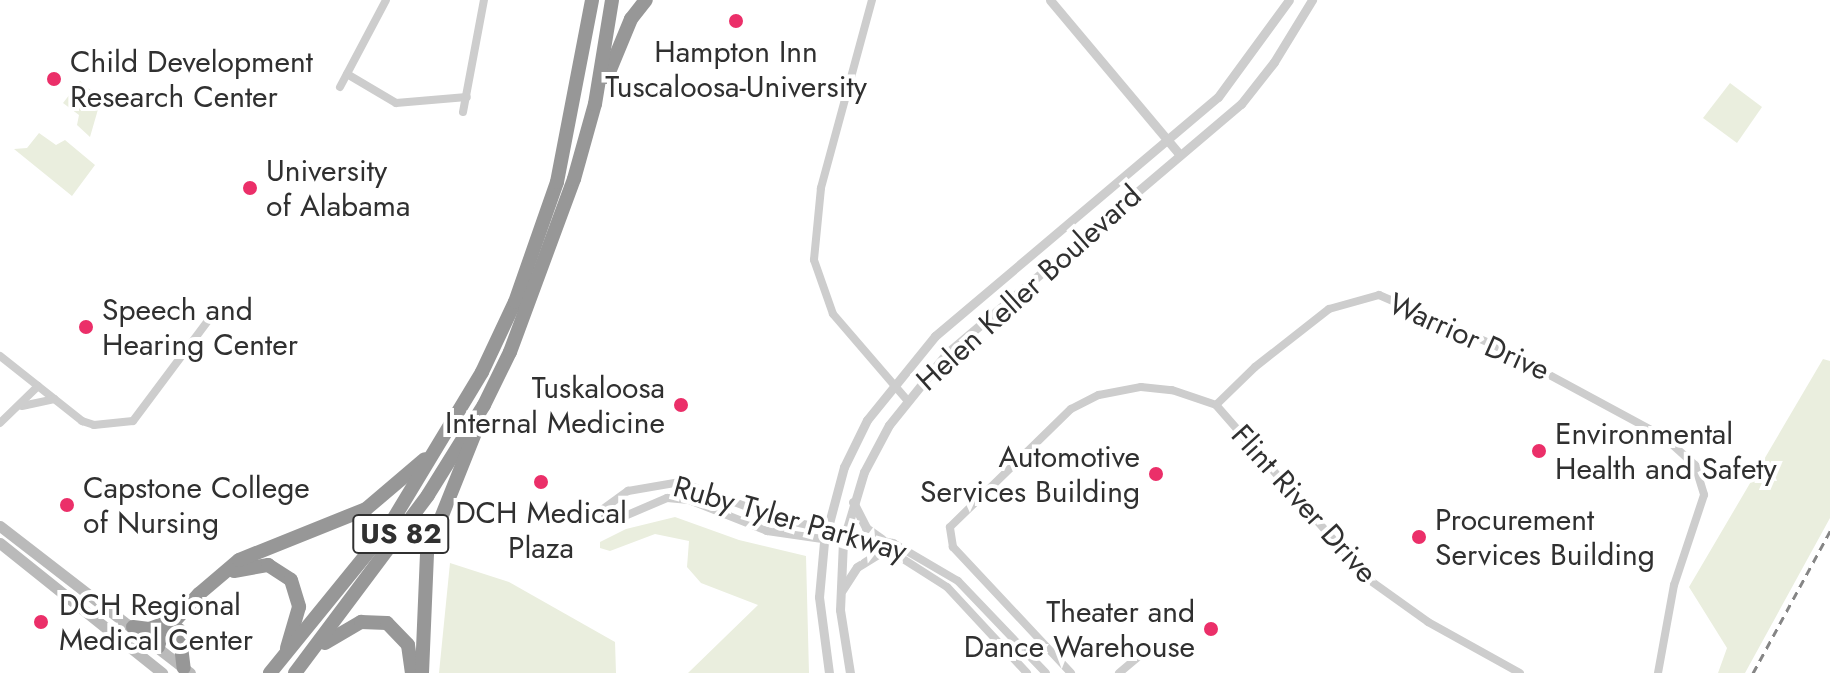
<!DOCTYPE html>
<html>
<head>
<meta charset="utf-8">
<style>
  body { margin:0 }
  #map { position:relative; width:1830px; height:673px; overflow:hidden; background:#fff; font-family:Jost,sans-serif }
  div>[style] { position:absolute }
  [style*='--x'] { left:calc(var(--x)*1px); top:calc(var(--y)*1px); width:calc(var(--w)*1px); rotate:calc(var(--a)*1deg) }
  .green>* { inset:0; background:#eaeede }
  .minor>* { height:8px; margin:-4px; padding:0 4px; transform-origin:4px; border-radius:4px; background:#cdcdcd }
  .tertiary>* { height:9px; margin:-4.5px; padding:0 4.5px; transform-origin:4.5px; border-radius:4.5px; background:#cdcdcd }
  .secondary>* { height:11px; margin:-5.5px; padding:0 5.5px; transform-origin:5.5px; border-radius:5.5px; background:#bababa }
  .motorway>* { height:14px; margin:-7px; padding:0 7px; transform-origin:7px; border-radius:7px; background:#979797 }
  .rail>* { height:3px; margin-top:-1.5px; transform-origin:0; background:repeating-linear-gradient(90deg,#858585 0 8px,transparent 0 14px) }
  .dots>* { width:22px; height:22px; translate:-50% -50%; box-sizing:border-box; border:4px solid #fff; border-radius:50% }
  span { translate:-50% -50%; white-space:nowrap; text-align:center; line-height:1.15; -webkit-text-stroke:8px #fff; paint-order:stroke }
  .shield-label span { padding:2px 6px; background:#fff; border:2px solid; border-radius:6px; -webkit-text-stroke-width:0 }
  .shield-label { font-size:28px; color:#303030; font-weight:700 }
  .poi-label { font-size:30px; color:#303030 }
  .left { translate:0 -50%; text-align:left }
  .right { translate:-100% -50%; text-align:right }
  .street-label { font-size:30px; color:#303030 }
</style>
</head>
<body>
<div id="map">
  <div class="green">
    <i style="clip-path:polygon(80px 81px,101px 99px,90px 137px,77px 125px,79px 115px,63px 103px)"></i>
    <i style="clip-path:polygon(1730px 83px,1762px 107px,1737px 143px,1703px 118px)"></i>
    <i style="clip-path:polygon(39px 133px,56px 145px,65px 140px,95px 165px,72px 196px,14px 149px,27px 148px)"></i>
    <i style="clip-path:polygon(1823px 359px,1830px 361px,1830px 518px,1745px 673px,1718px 673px,1727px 648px,1689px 587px)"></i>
    <i style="clip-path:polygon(675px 517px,739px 540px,806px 556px,809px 673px,688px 673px,758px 605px,701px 583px,687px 567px,689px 541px,655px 534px,610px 551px,600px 548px,600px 542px,626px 529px)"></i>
    <i style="clip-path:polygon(450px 563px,509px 582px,615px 642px,616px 673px,439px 673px)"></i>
  </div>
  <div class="minor">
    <i style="--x:872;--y:0;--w:195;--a:105.2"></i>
    <i style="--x:821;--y:188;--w:72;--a:95.6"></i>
    <i style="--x:814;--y:260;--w:57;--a:70.6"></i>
    <i style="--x:833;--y:314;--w:112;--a:49.3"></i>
    <i style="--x:347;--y:74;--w:57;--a:30.6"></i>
    <i style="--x:396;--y:103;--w:71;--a:-4.8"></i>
    <i style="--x:340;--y:87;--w:98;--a:-62.1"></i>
    <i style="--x:463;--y:112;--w:114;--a:-79.4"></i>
    <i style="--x:0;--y:356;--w:105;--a:38.4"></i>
    <i style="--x:82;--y:421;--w:13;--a:18"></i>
    <i style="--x:94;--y:425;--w:39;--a:-6"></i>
    <i style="--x:133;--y:421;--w:139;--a:-53.2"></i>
    <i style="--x:1216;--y:405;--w:54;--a:-44.3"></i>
    <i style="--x:1255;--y:367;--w:94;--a:-38.1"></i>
    <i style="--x:1329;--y:309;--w:52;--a:-15.6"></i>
    <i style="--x:1379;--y:295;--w:125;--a:23.5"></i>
    <i style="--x:1494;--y:345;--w:193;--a:28.4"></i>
    <i style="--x:1664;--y:437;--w:42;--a:42.1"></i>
    <i style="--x:1695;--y:465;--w:31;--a:73"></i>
    <i style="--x:1704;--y:495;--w:95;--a:108.4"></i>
    <i style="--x:1674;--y:585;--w:89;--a:100.3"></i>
    <i style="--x:22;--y:406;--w:33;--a:-12"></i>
    <i style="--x:0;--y:423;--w:53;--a:-44.2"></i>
    <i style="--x:1027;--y:673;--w:117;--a:-132.9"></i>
    <i style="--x:947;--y:587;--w:56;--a:-147.4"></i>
    <i style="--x:900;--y:557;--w:45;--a:-163.2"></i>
    <i style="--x:857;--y:544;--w:91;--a:-171.8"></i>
    <i style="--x:767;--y:531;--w:84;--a:-158.3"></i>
    <i style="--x:689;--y:500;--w:22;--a:-175"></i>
    <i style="--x:667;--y:498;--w:53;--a:156.8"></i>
    <i style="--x:618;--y:519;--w:12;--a:180"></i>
    <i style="--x:606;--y:519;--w:10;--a:-107"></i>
    <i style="--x:603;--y:509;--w:31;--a:-36"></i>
    <i style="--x:628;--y:491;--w:53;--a:-9.8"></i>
    <i style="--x:680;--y:482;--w:107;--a:20.3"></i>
    <i style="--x:780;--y:519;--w:116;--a:12"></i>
    <i style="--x:893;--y:543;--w:75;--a:30.3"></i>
    <i style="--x:958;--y:581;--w:127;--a:46.3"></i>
    <i style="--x:1071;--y:673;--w:173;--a:-133.1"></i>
    <i style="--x:953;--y:547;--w:20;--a:-99"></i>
    <i style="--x:950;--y:527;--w:169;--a:-44.3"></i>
    <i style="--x:1071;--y:409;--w:31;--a:-27"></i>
    <i style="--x:1099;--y:395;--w:43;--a:-10.8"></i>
    <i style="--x:1141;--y:387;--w:31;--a:6"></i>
    <i style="--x:1172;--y:390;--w:46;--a:18.8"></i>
    <i style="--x:1216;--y:405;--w:231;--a:48.9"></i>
    <i style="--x:1368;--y:579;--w:74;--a:35.6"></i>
    <i style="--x:1428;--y:622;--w:105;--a:29"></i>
    <i style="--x:1119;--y:673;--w:25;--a:-40"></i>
  </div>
  <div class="tertiary">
    <i style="--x:1050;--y:0;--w:202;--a:50"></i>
    <i style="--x:853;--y:502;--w:29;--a:63"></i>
    <i style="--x:866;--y:528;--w:19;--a:35"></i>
    <i style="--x:842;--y:590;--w:27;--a:-57"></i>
    <i style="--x:857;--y:567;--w:31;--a:-32"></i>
    <i style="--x:829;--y:673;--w:77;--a:-97.5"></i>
    <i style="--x:819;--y:597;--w:55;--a:-84.8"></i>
    <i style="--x:824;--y:542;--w:78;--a:-75.1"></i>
    <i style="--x:844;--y:467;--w:52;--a:-63.9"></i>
    <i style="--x:867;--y:420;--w:108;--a:-51"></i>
    <i style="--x:935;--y:336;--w:370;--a:-40.2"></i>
    <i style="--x:1218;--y:97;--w:120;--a:-53.8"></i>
    <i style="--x:850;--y:673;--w:64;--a:-99"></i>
    <i style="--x:840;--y:610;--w:68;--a:-87.5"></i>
    <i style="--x:843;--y:542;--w:73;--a:-73.3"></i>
    <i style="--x:864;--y:472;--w:53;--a:-62"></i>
    <i style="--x:889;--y:425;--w:91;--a:-51.2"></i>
    <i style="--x:946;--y:354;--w:387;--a:-40.3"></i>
    <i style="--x:1241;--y:104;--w:53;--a:-51.8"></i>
    <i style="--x:1274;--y:62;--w:73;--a:-58.5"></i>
  </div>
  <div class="secondary">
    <i style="--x:0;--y:526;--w:240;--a:37.7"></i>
    <i style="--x:0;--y:543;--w:208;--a:38.7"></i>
  </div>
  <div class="motorway">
    <i style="--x:607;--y:77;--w:63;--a:-67.5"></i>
    <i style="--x:631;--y:19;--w:24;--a:-52"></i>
    <i style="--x:234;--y:571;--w:35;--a:-10"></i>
    <i style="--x:268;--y:565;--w:27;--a:33"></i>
    <i style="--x:291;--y:580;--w:28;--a:73"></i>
    <i style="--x:299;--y:607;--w:43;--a:106.3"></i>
    <i style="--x:133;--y:627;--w:16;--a:7"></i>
    <i style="--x:149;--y:629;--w:27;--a:-20"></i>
    <i style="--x:179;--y:630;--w:38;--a:83"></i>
    <i style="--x:325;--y:643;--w:42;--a:-30.3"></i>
    <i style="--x:361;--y:622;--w:26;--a:2"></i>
    <i style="--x:387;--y:623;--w:30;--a:46"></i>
    <i style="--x:408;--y:645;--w:28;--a:82"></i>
    <i style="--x:158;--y:647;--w:11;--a:-75"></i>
    <i style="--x:161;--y:636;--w:57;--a:-47.9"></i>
    <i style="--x:199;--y:594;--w:52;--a:-40.4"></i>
    <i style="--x:239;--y:560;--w:137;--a:-21.9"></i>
    <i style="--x:366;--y:509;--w:77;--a:-40.3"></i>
    <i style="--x:270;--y:673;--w:187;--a:-50.9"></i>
    <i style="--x:388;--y:528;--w:182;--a:-58.9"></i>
    <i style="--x:482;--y:372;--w:77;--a:-64.8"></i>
    <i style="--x:515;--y:302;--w:127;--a:-70.7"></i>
    <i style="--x:557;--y:182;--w:185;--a:-79.1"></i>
    <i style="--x:295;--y:673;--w:222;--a:-53.2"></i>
    <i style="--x:428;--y:495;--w:106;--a:-58.1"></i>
    <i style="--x:484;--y:405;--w:59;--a:-63.9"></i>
    <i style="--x:510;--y:352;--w:184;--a:-69.7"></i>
    <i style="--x:574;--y:179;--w:78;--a:-74.4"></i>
    <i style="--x:595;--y:104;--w:105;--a:-80.7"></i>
    <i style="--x:422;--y:673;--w:120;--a:-87.6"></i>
    <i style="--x:427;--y:553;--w:135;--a:-68.2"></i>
  </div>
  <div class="rail">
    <i style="--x:1753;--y:673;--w:162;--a:-61.5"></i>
  </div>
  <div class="dots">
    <i style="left:736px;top:21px;background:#eb2f69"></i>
    <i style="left:54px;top:79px;background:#eb2f69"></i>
    <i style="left:250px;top:188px;background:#eb2f69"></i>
    <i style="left:86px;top:327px;background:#eb2f69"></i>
    <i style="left:681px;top:405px;background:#eb2f69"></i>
    <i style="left:1539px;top:451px;background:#eb2f69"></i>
    <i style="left:1156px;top:474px;background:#eb2f69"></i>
    <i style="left:541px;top:482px;background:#eb2f69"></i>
    <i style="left:67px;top:505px;background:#eb2f69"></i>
    <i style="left:1419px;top:537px;background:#eb2f69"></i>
    <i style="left:41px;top:622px;background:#eb2f69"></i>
    <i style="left:1211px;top:629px;background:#eb2f69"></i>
  </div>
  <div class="shield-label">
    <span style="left:401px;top:534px">US 82</span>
  </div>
  <div class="poi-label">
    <span style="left:736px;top:69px">Hampton Inn<br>Tuscaloosa-University</span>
    <span class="left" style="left:70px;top:79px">Child Development<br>Research Center</span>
    <span class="left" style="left:266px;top:188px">University<br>of Alabama</span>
    <span class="left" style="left:102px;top:327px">Speech and<br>Hearing Center</span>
    <span class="right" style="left:665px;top:405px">Tuskaloosa<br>Internal Medicine</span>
    <span class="left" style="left:1555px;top:451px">Environmental<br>Health and Safety</span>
    <span class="right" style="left:1140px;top:474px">Automotive<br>Services Building</span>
    <span class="left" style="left:83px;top:505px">Capstone College<br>of Nursing</span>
    <span style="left:541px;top:530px">DCH Medical<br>Plaza</span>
    <span class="left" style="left:1435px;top:537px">Procurement<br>Services Building</span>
    <span class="left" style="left:59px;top:622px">DCH Regional<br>Medical Center</span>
    <span class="right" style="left:1195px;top:629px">Theater and<br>Dance Warehouse</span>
  </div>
  <div class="street-label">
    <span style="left:1029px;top:288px;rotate:-42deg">Helen Keller Boulevard</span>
    <span style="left:1469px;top:337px;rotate:24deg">Warrior Drive</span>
    <span style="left:1304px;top:504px;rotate:48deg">Flint River Drive</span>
    <span style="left:790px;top:519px;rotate:16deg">Ruby Tyler Parkway</span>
  </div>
</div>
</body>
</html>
